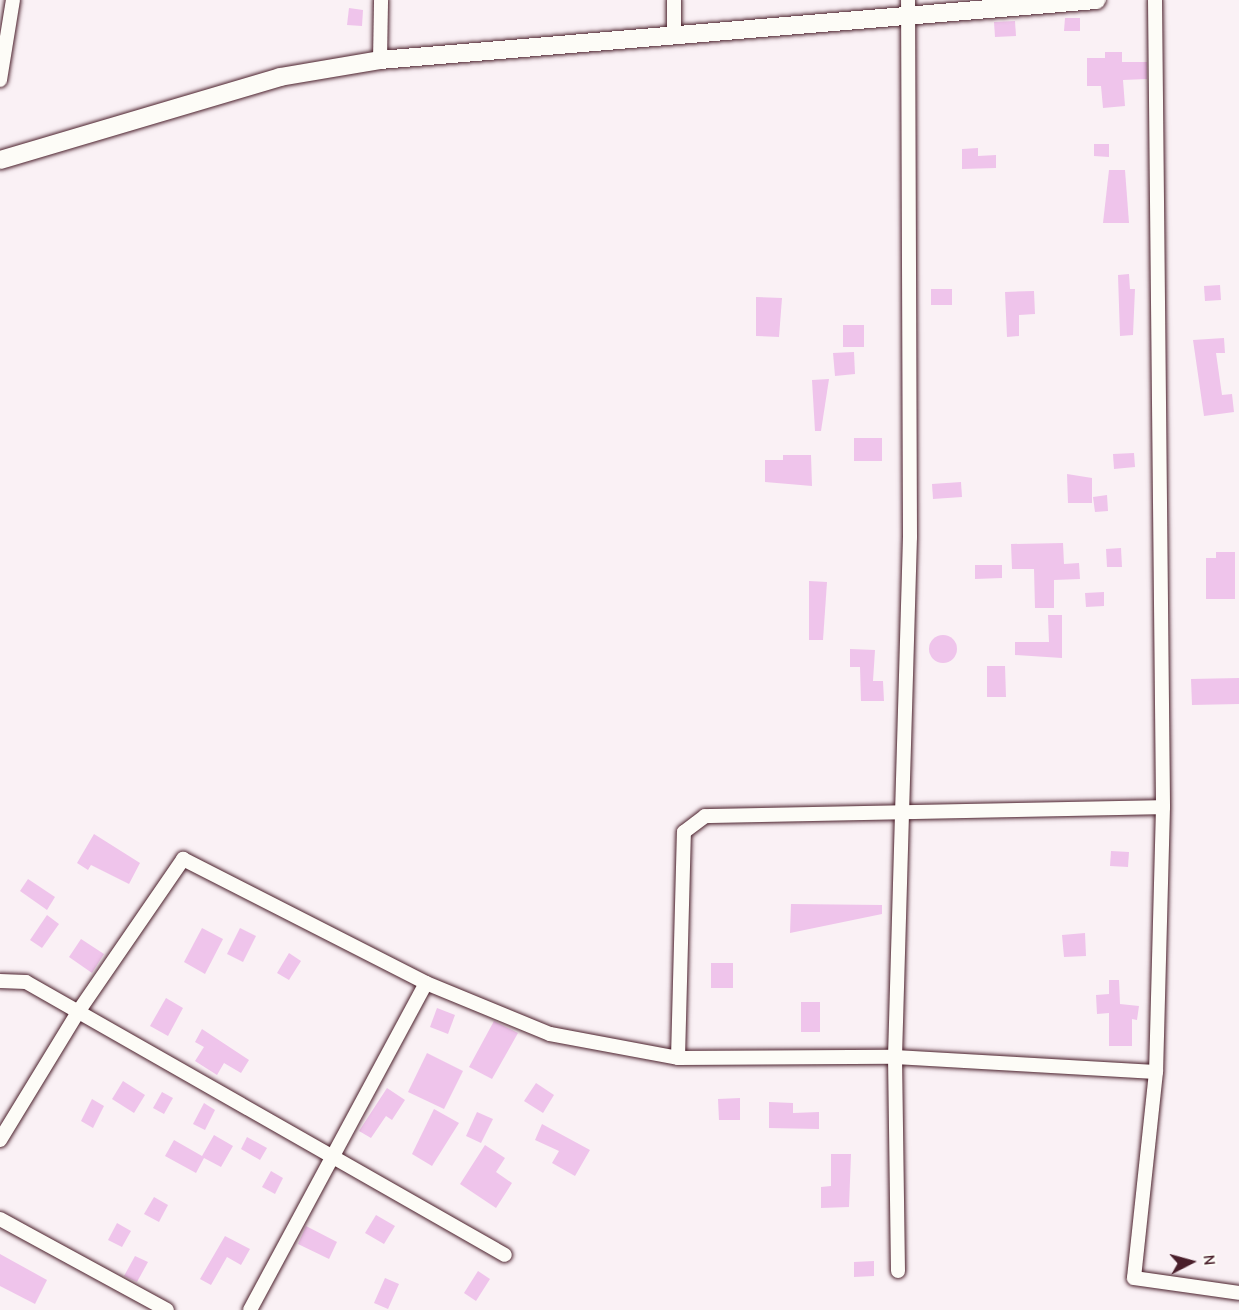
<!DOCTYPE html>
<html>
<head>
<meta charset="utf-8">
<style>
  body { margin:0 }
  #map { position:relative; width:1239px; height:1310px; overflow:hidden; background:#faf1f5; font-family:"Comic Neue",sans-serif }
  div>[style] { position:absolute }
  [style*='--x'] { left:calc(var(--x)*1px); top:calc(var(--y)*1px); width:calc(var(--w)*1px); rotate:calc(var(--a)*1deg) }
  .building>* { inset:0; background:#efc4eb }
  .round { border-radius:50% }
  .roads { filter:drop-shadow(0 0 2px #4a1f2b) drop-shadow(0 0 2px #4a1f2b) }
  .street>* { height:14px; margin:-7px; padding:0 7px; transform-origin:7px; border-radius:7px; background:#fdfcf7 }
  .secondary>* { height:18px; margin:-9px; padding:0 9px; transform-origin:9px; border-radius:9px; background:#fdfcf7 }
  span { translate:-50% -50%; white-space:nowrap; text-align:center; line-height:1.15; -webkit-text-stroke:6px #fdfcf7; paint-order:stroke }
  .north { position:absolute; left:1161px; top:1232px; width:60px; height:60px; -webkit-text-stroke:4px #fdfcf7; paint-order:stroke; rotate:84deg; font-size:16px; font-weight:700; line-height:24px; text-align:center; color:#4a1f2b }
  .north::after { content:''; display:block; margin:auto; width:21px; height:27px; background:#4a1f2b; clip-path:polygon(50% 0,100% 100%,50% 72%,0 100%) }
</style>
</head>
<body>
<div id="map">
  <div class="building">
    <i style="clip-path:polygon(349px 8px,363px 10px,362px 26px,347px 25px)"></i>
    <i style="clip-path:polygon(1065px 18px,1080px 18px,1080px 31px,1064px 31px)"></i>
    <i style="clip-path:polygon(1015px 21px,1016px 36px,995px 37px,994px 22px)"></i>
    <i style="clip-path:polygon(1105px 52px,1122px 52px,1122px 62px,1147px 62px,1147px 79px,1123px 80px,1125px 106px,1103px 108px,1101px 86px,1087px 86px,1087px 58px,1105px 58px)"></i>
    <i style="clip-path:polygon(1094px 144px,1109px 144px,1109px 157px,1094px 156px)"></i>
    <i style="clip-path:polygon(978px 148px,978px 156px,996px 155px,996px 168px,962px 169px,962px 149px)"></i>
    <i style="clip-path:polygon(1109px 170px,1125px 170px,1129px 223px,1103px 223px)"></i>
    <i style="clip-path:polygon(1129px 274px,1130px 289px,1135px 289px,1133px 335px,1120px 336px,1118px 275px)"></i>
    <i style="clip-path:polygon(1220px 285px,1221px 300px,1205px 301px,1204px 286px)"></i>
    <i style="clip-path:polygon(931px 289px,952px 289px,952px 305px,931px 305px)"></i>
    <i style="clip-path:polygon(1034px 291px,1035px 314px,1019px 315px,1019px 336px,1007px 337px,1005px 292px)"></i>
    <i style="clip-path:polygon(756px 297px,782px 298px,779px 337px,756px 336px)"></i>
    <i style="clip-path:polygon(843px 325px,864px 325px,864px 347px,843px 347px)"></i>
    <i style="clip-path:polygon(1224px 338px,1225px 353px,1216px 353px,1222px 395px,1232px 394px,1234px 412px,1204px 416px,1193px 340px)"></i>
    <i style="clip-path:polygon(854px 352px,855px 374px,835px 376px,833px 353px)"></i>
    <i style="clip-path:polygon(829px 379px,821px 431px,815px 431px,812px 380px)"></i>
    <i style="clip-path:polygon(854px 438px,882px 438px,882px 461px,854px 461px)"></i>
    <i style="clip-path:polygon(1134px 453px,1135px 467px,1114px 469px,1113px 454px)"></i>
    <i style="clip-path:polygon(783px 455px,811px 455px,812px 486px,765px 482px,765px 460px,783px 460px)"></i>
    <i style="clip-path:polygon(1067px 474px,1092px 478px,1092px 503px,1068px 503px)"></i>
    <i style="clip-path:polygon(961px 482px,962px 497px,933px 499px,932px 484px)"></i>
    <i style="clip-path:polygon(1107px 495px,1108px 511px,1095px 512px,1093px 497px)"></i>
    <i style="clip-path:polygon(1063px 543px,1064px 564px,1079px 563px,1080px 579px,1054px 580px,1054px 608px,1035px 608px,1034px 569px,1012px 569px,1011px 544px)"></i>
    <i style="clip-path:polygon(1121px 548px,1122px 567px,1107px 567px,1106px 549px)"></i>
    <i style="clip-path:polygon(1216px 552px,1235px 552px,1235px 599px,1206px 599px,1206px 558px,1216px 558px)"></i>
    <i style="clip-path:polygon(975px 565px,1002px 565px,1002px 578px,975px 579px)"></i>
    <i style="clip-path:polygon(809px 581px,827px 582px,823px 640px,809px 640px)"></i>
    <i style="clip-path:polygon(1104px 592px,1104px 606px,1086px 607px,1085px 593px)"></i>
    <i style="clip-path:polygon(1048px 615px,1062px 615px,1062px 658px,1015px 655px,1015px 642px,1049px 642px)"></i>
    <i class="round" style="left:929px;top:635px;width:28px;height:28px"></i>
    <i style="clip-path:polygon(850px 649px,875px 650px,873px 681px,883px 681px,884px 701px,861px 701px,860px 667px,850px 667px)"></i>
    <i style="clip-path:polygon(987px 666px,1005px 666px,1006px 697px,987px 697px)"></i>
    <i style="clip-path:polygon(1239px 678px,1239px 704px,1192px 705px,1191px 679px)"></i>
    <i style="clip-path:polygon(94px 834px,140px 863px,129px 884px,91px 865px,88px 870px,77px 863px)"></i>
    <i style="clip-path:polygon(1111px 851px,1129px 852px,1128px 867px,1110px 866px)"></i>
    <i style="clip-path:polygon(28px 879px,55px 897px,47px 910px,20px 891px)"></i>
    <i style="clip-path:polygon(791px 904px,882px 905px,882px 914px,790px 933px)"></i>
    <i style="clip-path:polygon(47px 915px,59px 924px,42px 948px,30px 940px)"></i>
    <i style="clip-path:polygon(202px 928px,223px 939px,205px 974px,184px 962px)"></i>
    <i style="clip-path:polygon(240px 928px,256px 936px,243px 962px,227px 954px)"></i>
    <i style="clip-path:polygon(1085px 933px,1086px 956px,1064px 957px,1062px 935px)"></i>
    <i style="clip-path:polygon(81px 939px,104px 954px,92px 973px,69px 957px)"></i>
    <i style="clip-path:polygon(289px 953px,301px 961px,289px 980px,277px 973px)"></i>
    <i style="clip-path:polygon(711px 963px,733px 963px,733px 988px,711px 988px)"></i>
    <i style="clip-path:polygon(1109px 980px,1119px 980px,1120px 1004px,1139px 1006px,1137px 1020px,1132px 1019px,1132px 1046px,1109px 1046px,1109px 1013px,1097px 1014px,1096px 995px,1109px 994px)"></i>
    <i style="clip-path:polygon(166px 998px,183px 1008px,168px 1036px,150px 1026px)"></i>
    <i style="clip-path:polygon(801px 1002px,820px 1002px,820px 1032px,801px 1032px)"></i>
    <i style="clip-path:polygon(437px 1008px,455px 1015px,448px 1034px,430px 1027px)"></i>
    <i style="clip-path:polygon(494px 1021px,518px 1033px,492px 1079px,469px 1067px)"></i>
    <i style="clip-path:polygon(202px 1029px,249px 1060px,241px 1073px,224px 1063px,217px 1075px,195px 1061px,204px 1047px,195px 1042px)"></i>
    <i style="clip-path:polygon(427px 1053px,463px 1071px,444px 1109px,408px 1092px)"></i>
    <i style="clip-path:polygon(123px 1081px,145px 1095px,134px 1113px,112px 1099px)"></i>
    <i style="clip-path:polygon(536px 1083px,554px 1095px,543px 1113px,524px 1101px)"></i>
    <i style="clip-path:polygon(387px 1088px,405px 1100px,392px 1120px,386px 1116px,371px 1138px,359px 1131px)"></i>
    <i style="clip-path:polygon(162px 1092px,173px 1098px,164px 1114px,153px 1108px)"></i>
    <i style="clip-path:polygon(740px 1098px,740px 1120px,719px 1120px,718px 1099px)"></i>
    <i style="clip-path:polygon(92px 1099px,104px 1106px,93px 1128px,81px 1121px)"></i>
    <i style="clip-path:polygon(769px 1102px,793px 1103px,793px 1113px,819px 1112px,819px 1129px,769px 1128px)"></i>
    <i style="clip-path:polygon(204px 1103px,215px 1110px,205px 1130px,193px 1124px)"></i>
    <i style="clip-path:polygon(434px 1109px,459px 1123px,432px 1166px,412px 1154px)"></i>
    <i style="clip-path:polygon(477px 1112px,493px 1119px,481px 1143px,466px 1136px)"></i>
    <i style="clip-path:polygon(542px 1124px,590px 1150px,575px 1176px,552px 1163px,559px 1151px,535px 1140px)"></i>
    <i style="clip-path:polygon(214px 1135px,233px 1146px,221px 1167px,204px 1158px,196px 1173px,165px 1156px,174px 1140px,202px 1156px)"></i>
    <i style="clip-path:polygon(247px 1137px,267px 1148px,260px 1160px,241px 1149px)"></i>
    <i style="clip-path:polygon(485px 1145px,505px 1158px,496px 1172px,512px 1183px,496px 1208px,460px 1184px)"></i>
    <i style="clip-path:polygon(831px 1154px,851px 1154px,849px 1207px,821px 1208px,821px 1187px,831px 1186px)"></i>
    <i style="clip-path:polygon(271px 1171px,283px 1178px,275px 1194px,262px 1187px)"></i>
    <i style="clip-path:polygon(154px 1197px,168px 1205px,159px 1222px,144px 1214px)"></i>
    <i style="clip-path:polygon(376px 1215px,395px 1226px,384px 1244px,365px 1233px)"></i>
    <i style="clip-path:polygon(117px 1223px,131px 1231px,122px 1247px,108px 1240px)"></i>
    <i style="clip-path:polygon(306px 1226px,337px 1242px,329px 1259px,298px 1244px)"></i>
    <i style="clip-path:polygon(225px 1236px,250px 1249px,241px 1265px,227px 1257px,211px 1285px,200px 1279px)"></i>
    <i style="clip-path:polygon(0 1254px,47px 1280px,35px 1304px,0 1286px)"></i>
    <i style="clip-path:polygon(135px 1256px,148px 1262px,137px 1282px,124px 1276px)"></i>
    <i style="clip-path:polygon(874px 1261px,874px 1276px,854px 1277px,854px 1262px)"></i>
    <i style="clip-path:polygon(478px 1271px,490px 1279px,476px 1301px,464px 1293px)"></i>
    <i style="clip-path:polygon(385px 1278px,399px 1284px,388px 1309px,374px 1303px)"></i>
  </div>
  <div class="roads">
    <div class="street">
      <i style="--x:1155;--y:0;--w:807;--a:89.43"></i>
      <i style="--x:1163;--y:807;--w:265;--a:91.5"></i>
      <i style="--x:1156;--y:1072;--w:207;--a:96.1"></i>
      <i style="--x:1134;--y:1278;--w:106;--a:8.1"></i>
      <i style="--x:674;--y:32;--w:32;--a:-90"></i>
      <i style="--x:380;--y:60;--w:60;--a:-89"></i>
      <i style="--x:0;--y:80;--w:81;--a:-80.8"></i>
      <i style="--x:0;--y:981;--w:26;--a:2"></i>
      <i style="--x:26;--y:982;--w:551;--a:29.68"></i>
      <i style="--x:678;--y:1058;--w:226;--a:-88.5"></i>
      <i style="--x:684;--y:832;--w:26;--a:-37"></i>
      <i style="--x:705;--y:816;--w:458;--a:-1.1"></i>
      <i style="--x:0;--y:1140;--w:150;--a:-58.6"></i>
      <i style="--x:78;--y:1012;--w:186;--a:-55.5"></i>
      <i style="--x:183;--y:859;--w:273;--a:27"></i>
      <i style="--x:426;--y:983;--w:134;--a:22.4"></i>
      <i style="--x:550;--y:1034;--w:130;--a:10.6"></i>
      <i style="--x:678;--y:1058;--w:217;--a:-0.3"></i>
      <i style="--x:895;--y:1057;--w:261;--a:3.3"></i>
      <i style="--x:0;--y:1219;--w:190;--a:28.6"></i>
      <i style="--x:898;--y:1271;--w:214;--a:-90.8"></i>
      <i style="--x:895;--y:1057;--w:520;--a:-88.35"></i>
      <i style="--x:910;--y:537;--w:537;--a:-90.21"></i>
      <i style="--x:250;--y:1310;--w:371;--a:-61.7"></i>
    </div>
    <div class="secondary">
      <i style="--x:0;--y:160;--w:292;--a:-16.5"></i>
      <i style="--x:280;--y:77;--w:101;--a:-9.6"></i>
      <i style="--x:380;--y:60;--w:719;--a:-4.79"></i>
    </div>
  </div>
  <div class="north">N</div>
</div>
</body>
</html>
